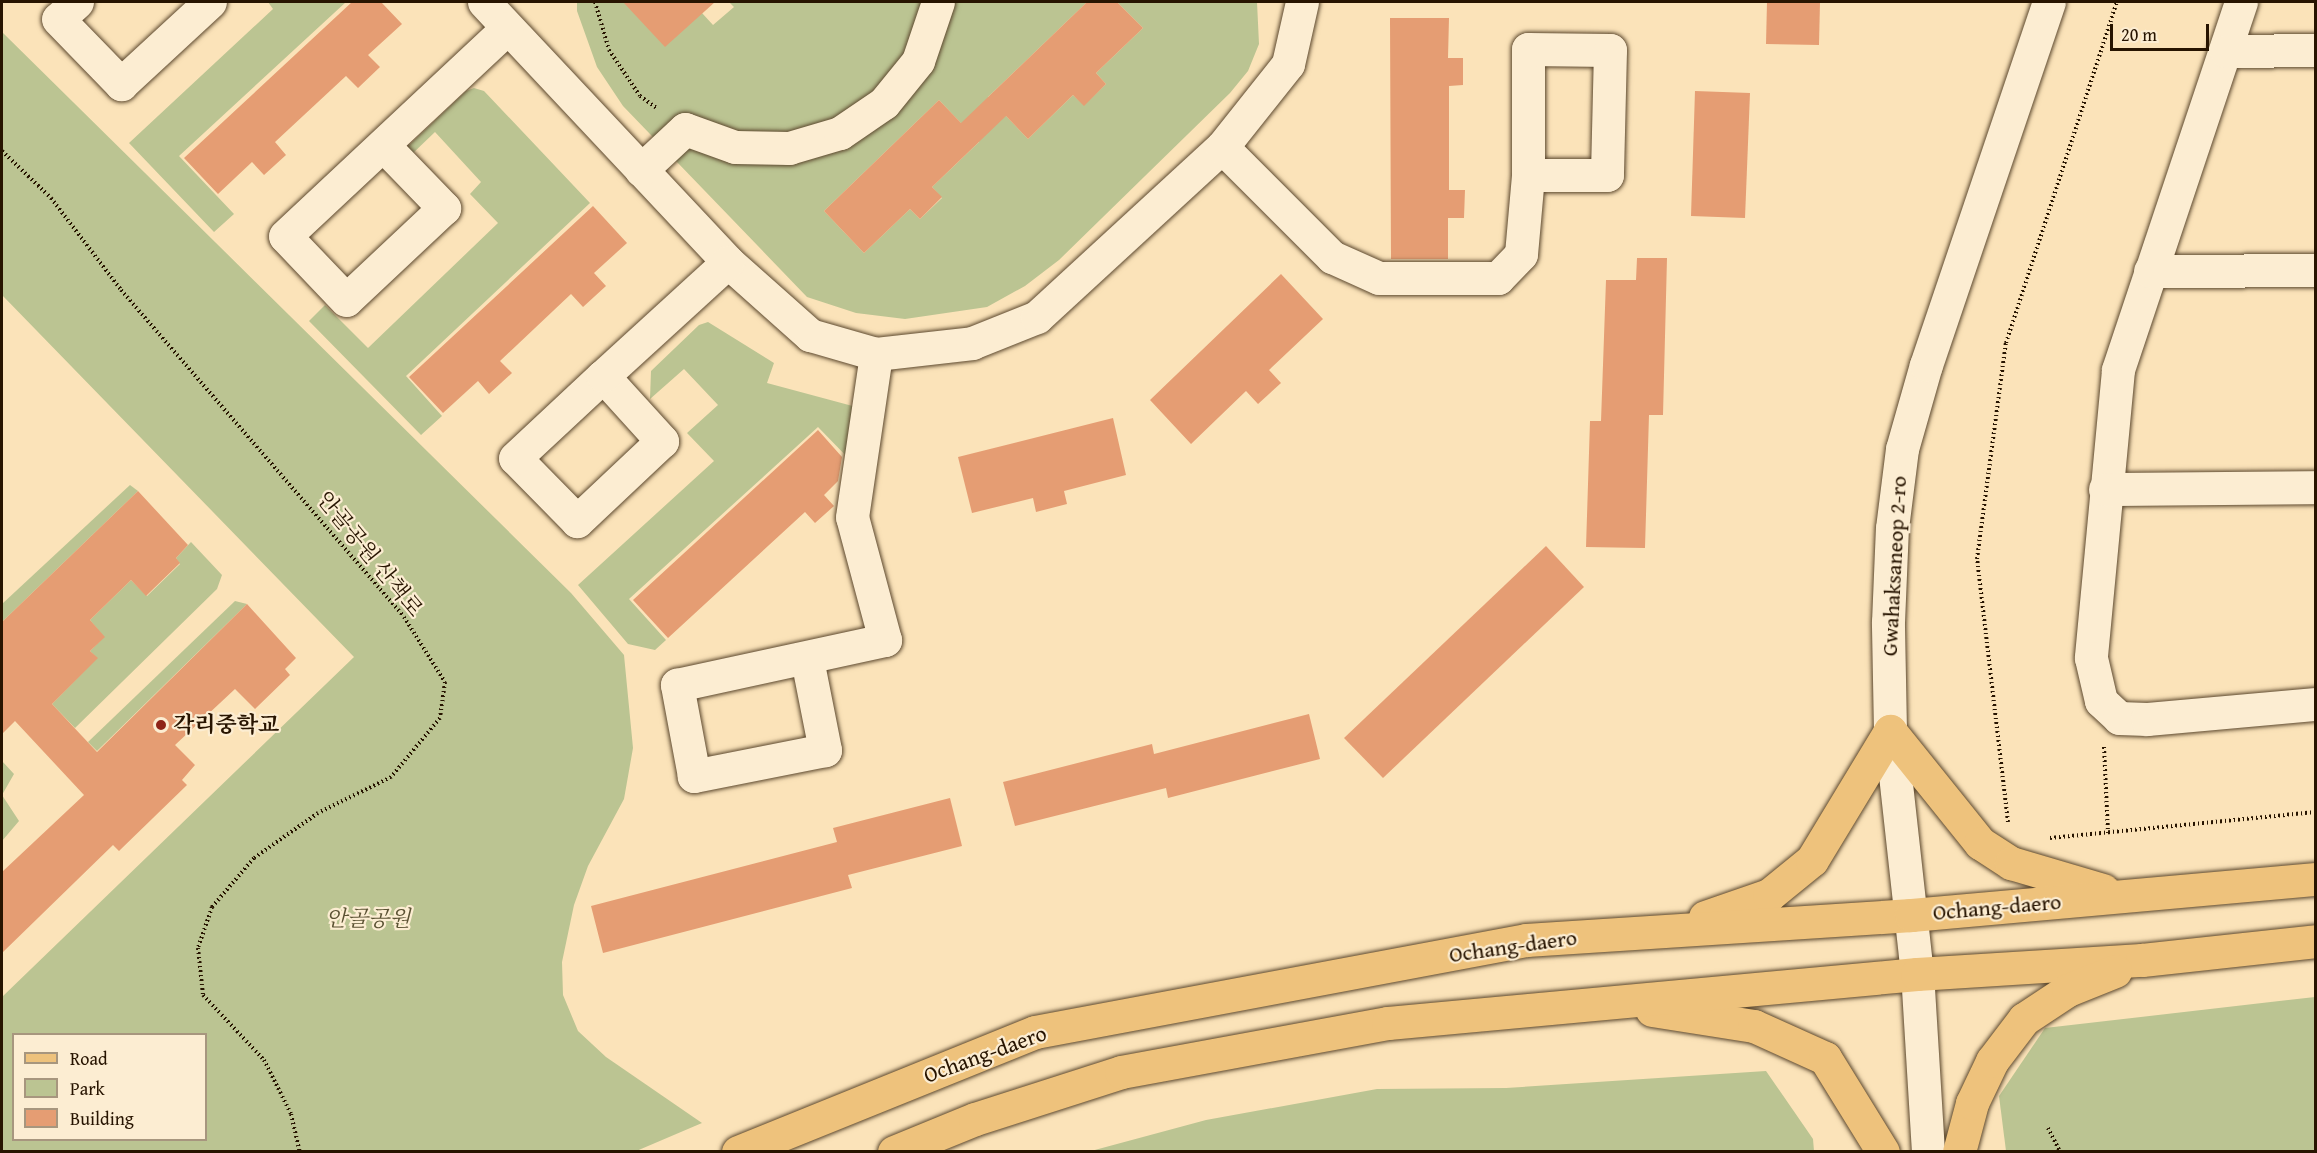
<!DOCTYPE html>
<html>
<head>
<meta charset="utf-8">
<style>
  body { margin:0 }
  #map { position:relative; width:2317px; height:1153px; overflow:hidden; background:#fbe3b9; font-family:"Gentium Book Plus","Noto Serif KR",serif }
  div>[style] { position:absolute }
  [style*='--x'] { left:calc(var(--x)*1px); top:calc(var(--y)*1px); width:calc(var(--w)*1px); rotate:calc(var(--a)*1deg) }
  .green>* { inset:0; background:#bbc492 }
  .building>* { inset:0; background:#e59d73 }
  .path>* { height:4px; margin-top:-2px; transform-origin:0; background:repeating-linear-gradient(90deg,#271400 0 1.5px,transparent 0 4.5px) }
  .roads { filter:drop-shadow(0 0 2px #5c482e) drop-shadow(0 0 2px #5c482e) }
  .minor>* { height:33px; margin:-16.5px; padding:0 16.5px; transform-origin:16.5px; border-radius:16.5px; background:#fcedd2 }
  .major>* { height:33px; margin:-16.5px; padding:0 16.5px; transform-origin:16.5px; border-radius:16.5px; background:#eec27c }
  .dots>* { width:16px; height:16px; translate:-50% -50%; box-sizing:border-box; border:3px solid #fcedd2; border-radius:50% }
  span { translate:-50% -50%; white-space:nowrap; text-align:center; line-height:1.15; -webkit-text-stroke:4.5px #fcedd2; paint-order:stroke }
  .street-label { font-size:22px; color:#271400 }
  .poi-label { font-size:22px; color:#271400; font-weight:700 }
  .left { translate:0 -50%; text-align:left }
  .park-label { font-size:22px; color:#5b5233; font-style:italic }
  .frame { position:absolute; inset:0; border:3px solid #271400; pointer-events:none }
  .legend { position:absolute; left:12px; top:1033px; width:195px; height:108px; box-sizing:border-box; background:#fcedd2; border:2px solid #a7967e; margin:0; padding:8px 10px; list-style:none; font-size:18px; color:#271400 }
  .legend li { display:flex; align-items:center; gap:12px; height:30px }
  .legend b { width:30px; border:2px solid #a7967e }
  .scale { position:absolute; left:2110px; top:24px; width:99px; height:27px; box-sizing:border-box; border:3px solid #271400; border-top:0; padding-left:8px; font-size:18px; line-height:21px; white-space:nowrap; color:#271400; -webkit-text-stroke:4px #fcedd2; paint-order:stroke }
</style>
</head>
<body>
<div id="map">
  <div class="green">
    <i style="clip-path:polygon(268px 2px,346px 2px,179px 156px,234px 214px,214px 232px,129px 143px,273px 9px)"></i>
    <i style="clip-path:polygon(evenodd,577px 2px,631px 2px,627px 5px,702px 13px,713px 25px,734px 7px,729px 2px,1087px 2px,988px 97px,1028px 139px,1073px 95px,1084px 105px,1106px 84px,1096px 73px,1143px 28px,1117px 2px,1257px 2px,1259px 44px,1248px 71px,1230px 93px,1059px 260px,1025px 286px,987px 307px,905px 319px,856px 313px,807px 297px,623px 106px,597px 67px,577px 11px,577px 2px,939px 100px,979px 142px,932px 187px,942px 198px,920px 219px,910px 209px,864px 253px,824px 211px,939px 100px)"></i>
    <i style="clip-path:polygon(evenodd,2px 32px,571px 593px,624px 655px,633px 748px,624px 799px,588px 866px,574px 905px,562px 962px,563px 995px,578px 1031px,606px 1057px,702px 1123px,634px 1152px,2px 1151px,2px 997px,354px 657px,2px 295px,2px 32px,206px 1034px,206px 1140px,14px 1140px,14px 1034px,206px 1034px)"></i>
    <i style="clip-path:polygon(474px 88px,484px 91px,590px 203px,406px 376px,442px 416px,421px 435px,309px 321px,325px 305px,368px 348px,498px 223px,470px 194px,481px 182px,435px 132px,411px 155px,405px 149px,466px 91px)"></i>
    <i style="clip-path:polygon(708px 322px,774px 363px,767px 383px,860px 408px,853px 463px,818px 427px,629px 599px,666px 640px,655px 650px,628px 644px,578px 585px,714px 461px,687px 433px,718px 405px,684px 369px,650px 399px,651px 371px,699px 325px)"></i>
    <i style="clip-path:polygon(130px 485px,138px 491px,2px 622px,2px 604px)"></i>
    <i style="clip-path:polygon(191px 542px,222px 575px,217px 589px,75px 728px,52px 704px,97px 658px,90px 651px,104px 637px,90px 620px,131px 580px,147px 596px,180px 564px,176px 558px)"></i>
    <i style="clip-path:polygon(235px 601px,247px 604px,97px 751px,88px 742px)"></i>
    <i style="clip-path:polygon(2px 761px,14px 774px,2px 795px,19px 821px,2px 841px)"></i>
    <i style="clip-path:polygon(2315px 997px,2315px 1151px,2006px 1151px,1999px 1096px,2045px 1028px)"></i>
    <i style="clip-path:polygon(1766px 1071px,1813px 1139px,1814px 1151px,1091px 1151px,1206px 1120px,1377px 1089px,1506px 1088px)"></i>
  </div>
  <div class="building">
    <i style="clip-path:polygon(352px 2px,381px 2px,402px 24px,368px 55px,380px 67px,358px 88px,346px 76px,275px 142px,286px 155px,264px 175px,252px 162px,218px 194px,184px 158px)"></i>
    <i style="clip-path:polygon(623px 2px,715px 2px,665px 47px)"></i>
    <i style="clip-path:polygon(1087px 2px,1117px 2px,1143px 28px,1096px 73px,1106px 84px,1084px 106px,1073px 95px,1028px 139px,1006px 116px,932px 187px,942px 197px,920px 219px,910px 209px,864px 253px,824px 211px,939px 100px,961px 123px)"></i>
    <i style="clip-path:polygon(1767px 2px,1820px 2px,1819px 45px,1766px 44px)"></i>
    <i style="clip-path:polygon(1390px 18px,1449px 18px,1448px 58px,1463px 58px,1463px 85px,1449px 86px,1449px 190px,1465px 190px,1464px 218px,1448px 218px,1448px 259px,1391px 259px)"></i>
    <i style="clip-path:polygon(1695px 91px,1750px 93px,1745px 218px,1691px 216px)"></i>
    <i style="clip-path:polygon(593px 206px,627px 243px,594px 273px,606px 286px,583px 307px,571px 294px,500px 361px,512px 373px,489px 394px,478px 381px,443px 413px,409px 377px)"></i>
    <i style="clip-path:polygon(1637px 258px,1667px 258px,1663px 415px,1649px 415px,1645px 548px,1586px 547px,1590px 421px,1601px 421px,1606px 280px,1636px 280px)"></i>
    <i style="clip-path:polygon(1281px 274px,1323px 319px,1269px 370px,1281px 383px,1258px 404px,1246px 391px,1191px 444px,1150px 400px)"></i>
    <i style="clip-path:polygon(1113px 418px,1126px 475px,1064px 491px,1067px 504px,1036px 512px,1033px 498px,972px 513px,958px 457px)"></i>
    <i style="clip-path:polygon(818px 430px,842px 457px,838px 481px,824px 495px,834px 506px,815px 523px,805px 512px,668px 638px,633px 600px)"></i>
    <i style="clip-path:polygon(138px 491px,188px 545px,176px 558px,180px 563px,146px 596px,131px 580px,90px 620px,105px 637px,90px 651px,98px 658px,52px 704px,97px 752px,247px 604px,296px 658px,285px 669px,290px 675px,255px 709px,235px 689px,175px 745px,195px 765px,182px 780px,187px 785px,119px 851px,113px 845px,2px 953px,2px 872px,84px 795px,15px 721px,2px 734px,2px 622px)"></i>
    <i style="clip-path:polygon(1546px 546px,1584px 587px,1383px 778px,1344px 738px)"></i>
    <i style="clip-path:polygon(1309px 714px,1320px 759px,1168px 798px,1166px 788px,1015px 826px,1003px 782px,1152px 744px,1154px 754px)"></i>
    <i style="clip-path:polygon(950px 798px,962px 846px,848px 875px,852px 888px,603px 953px,591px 906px,837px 842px,833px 828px)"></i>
  </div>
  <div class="path">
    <i style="--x:595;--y:2;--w:50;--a:73.7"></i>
    <i style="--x:609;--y:50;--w:55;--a:56"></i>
    <i style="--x:640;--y:96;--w:22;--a:36"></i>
    <i style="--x:2;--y:151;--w:68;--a:43.8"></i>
    <i style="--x:51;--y:198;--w:116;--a:52.7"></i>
    <i style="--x:121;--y:290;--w:432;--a:49.1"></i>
    <i style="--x:404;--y:617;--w:77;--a:57.8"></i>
    <i style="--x:445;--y:682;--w:36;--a:98"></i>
    <i style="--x:440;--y:718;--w:77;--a:129.7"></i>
    <i style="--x:391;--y:777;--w:81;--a:153.7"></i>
    <i style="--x:318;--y:813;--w:78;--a:144.9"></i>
    <i style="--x:254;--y:858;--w:65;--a:130.6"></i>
    <i style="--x:212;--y:907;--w:43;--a:108.9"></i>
    <i style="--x:198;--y:948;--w:47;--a:83.9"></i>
    <i style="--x:203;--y:995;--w:89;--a:46.8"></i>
    <i style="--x:264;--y:1060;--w:60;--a:63.4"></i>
    <i style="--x:291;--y:1114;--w:39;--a:77"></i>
    <i style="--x:2104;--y:747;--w:86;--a:87.3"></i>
    <i style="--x:2008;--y:822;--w:265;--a:-96.7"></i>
    <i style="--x:1977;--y:559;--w:218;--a:-82.4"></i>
    <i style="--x:2006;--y:343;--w:359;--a:-72"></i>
    <i style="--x:2050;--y:838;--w:267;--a:-5.6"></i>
    <i style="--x:2048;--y:1128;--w:27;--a:63"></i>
  </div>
  <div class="roads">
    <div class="minor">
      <i style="--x:77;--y:2;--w:25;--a:138"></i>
      <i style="--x:58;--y:19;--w:91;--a:45.9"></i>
      <i style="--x:121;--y:84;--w:121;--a:-42.7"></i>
      <i style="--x:484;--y:2;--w:357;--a:46.8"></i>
      <i style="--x:728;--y:262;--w:110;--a:41.7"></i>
      <i style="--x:810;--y:335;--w:69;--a:16.1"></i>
      <i style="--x:876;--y:354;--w:97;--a:-6.5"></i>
      <i style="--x:972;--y:343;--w:70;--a:-21.8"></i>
      <i style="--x:1037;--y:317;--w:251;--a:-42.6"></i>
      <i style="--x:1222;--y:147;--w:106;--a:-51.5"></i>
      <i style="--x:1288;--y:64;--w:64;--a:-77.3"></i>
      <i style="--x:2241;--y:2;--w:388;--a:108.5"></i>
      <i style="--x:2118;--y:370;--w:289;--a:95.4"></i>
      <i style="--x:2091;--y:658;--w:44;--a:76.9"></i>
      <i style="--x:2101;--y:701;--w:25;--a:43"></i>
      <i style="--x:2119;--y:718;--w:28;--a:2"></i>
      <i style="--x:2147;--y:719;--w:170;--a:-5.1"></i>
      <i style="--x:2226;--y:51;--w:90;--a:-0.6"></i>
      <i style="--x:383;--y:145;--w:88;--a:45.9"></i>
      <i style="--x:444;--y:208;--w:134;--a:136.8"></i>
      <i style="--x:346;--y:300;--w:88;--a:-133.6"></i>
      <i style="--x:285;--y:236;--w:304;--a:-43.1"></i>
      <i style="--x:1222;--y:147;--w:156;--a:45"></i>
      <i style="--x:1332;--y:257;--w:51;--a:24.1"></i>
      <i style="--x:1379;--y:278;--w:119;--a:0"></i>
      <i style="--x:1498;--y:278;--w:33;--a:-46"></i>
      <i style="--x:1521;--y:254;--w:79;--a:-84.9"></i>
      <i style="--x:1528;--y:175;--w:126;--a:-90"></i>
      <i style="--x:1528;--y:49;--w:82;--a:0.7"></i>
      <i style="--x:1610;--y:50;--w:125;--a:91.4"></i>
      <i style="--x:1607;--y:175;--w:79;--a:180"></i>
      <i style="--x:641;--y:170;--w:60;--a:-43"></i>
      <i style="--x:685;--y:129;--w:53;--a:19.8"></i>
      <i style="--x:735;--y:147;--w:54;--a:1.1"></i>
      <i style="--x:789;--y:148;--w:53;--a:-16.4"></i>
      <i style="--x:840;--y:133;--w:53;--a:-34.3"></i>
      <i style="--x:884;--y:103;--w:54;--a:-51"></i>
      <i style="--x:918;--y:61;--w:62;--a:-71.3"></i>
      <i style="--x:2150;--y:271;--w:166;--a:-0.3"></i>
      <i style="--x:603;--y:376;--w:88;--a:47.8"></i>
      <i style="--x:662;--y:441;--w:117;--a:136.7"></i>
      <i style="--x:577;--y:521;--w:88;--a:-134.5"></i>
      <i style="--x:515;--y:458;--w:120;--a:-43"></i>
      <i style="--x:603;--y:376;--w:169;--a:-42.4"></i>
      <i style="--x:2105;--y:489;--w:211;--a:-0.5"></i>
      <i style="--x:807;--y:659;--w:93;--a:78.8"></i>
      <i style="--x:825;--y:750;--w:134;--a:168.8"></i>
      <i style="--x:694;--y:776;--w:93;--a:-100.6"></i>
      <i style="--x:677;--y:685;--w:213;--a:-12.2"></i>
      <i style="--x:885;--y:640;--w:127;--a:-105"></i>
      <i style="--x:852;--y:517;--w:165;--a:-81.6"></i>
      <i style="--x:1928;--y:1152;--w:178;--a:-93.5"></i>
      <i style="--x:1917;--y:974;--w:244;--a:-96.3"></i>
      <i style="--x:1890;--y:731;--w:109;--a:-91.1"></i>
      <i style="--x:1888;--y:622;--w:94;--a:-87.6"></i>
      <i style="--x:1892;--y:528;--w:80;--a:-82.8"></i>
      <i style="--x:1902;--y:449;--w:87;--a:-74.1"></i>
      <i style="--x:1926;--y:365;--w:383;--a:-71.3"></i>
    </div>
    <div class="major">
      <i style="--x:1705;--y:917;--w:68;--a:-19"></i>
      <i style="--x:1769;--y:895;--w:55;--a:-39.1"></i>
      <i style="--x:1812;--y:860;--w:151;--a:-58.8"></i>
      <i style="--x:1890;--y:731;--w:144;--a:51.2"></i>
      <i style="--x:1980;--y:843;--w:37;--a:33"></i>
      <i style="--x:2011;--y:863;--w:96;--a:16.4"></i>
      <i style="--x:1652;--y:1010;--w:103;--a:8.9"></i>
      <i style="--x:1754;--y:1026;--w:78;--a:24.3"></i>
      <i style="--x:1825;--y:1058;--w:110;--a:58.3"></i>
      <i style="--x:738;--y:1152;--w:320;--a:-22"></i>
      <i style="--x:1035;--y:1032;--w:500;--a:-10.6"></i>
      <i style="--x:1526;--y:940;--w:386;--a:-3.7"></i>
      <i style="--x:1911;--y:915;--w:407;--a:-5.1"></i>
      <i style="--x:894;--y:1152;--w:87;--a:-22.2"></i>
      <i style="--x:975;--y:1119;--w:153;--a:-17.8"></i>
      <i style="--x:1121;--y:1072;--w:271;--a:-10.4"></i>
      <i style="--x:1388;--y:1023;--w:531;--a:-5.29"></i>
      <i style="--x:1917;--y:974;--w:225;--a:-3.6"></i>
      <i style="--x:2142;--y:960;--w:175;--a:-6.2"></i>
      <i style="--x:1959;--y:1152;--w:51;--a:-75.1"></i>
      <i style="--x:1972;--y:1103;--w:47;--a:-64.5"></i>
      <i style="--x:1992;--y:1061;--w:53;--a:-52.7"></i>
      <i style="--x:2024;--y:1019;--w:53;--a:-33.4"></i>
      <i style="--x:2068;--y:990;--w:51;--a:-22"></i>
    </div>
  </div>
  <div class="dots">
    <i style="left:161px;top:725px;background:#8f2418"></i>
  </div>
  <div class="street-label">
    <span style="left:370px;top:554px;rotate:51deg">안골공원 산책로</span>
    <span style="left:1894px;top:566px;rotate:-87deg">Gwahaksaneop 2-ro</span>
    <span style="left:1997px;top:907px;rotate:-5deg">Ochang-daero</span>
    <span style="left:1513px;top:946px;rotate:-8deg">Ochang-daero</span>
    <span style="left:985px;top:1054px;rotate:-20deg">Ochang-daero</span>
  </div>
  <div class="poi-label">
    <span class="left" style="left:173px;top:725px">각리중학교</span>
  </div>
  <div class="park-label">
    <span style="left:368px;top:919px">안골공원</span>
  </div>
  <div class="frame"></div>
  <ul class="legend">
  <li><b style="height:8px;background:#eec27c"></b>Road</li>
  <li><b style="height:16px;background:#bbc492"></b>Park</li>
  <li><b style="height:16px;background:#e59d73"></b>Building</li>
  </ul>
  <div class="scale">20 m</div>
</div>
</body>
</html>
